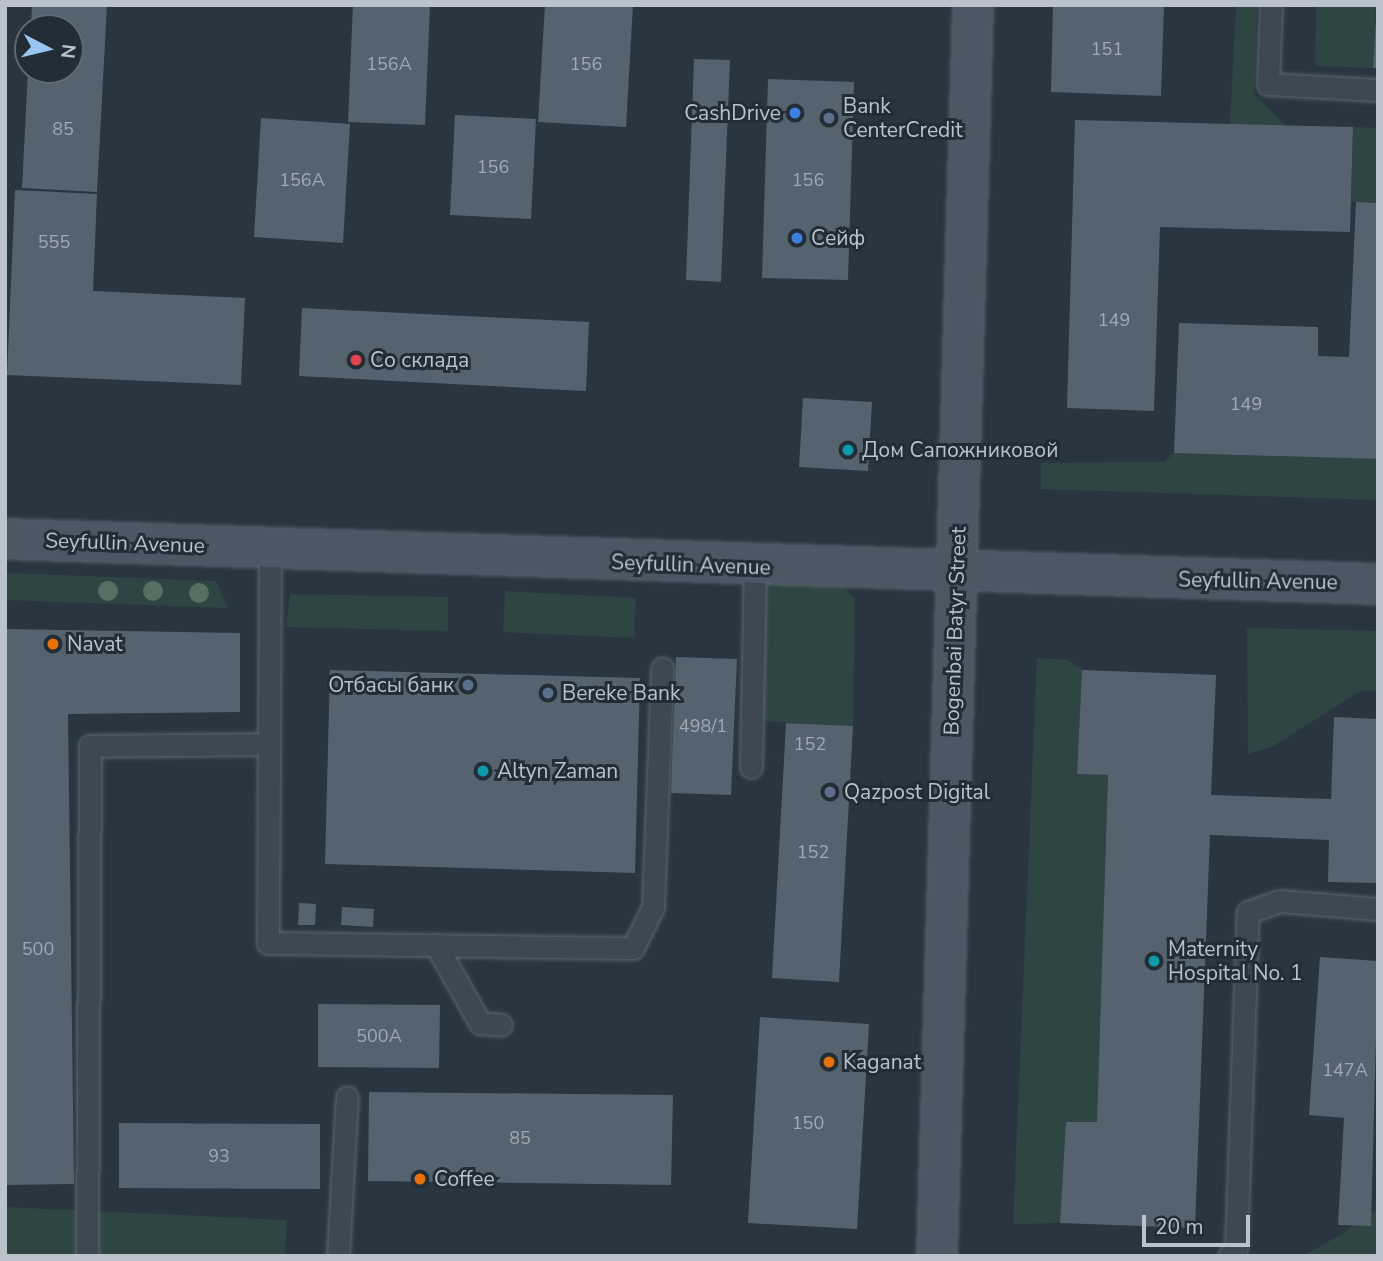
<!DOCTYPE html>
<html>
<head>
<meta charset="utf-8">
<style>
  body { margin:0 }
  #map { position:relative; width:1383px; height:1261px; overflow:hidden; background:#293640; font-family:"Nunito Sans",sans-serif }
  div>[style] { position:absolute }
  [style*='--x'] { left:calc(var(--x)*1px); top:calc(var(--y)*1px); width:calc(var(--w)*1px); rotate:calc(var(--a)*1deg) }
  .green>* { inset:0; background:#2e4543 }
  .building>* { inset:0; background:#54636d }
  .roads { filter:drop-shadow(0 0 2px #5b656e) drop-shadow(0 0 2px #5b656e) }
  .lane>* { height:21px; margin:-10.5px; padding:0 10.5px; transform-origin:10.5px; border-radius:10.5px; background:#3d4850 }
  .secondary>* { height:38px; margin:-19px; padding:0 19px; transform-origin:19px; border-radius:19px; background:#4b5763 }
  .trees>* { width:20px; height:20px; margin:-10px; border-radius:50%; background:#566f62 }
  .dots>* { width:19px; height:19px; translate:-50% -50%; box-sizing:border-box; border:4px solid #222d36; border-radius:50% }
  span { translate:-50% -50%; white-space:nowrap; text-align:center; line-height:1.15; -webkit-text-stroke:6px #222d36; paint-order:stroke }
  .number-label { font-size:18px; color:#a0aab4 }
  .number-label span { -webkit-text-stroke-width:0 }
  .poi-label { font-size:21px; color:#bac2cb }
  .left { translate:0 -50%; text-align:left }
  .right { translate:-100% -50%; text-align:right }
  .street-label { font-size:21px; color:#bac2cb }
  .frame { position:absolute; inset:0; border:7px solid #bac2cb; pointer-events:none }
  .north { position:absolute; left:14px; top:14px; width:70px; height:70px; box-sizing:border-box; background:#222d36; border:2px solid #5f6972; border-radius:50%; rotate:97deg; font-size:19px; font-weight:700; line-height:28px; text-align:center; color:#bac2cb }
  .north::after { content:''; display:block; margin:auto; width:24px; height:32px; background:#99c6f0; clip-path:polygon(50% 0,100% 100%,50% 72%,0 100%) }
  .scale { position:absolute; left:1142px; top:1215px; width:108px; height:32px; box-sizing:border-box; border:4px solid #bac2cb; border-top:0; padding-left:9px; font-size:21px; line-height:24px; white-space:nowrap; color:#bac2cb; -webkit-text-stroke:5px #222d36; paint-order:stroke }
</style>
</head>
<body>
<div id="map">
  <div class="green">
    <i style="clip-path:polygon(1236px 5px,1257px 5px,1254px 94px,1286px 126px,1230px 124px)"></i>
    <i style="clip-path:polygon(1316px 5px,1376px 5px,1373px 68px,1315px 66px)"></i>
    <i style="clip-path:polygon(1353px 127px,1378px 128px,1378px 203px,1351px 202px)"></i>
    <i style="clip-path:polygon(1174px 453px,1378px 459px,1378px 500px,1041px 489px,1041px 463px,1164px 462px)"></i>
    <i style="clip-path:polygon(5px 573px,216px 581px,228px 608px,5px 600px)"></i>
    <i style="clip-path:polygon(766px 581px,841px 585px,855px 599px,853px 726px,763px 721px)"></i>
    <i style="clip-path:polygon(505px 591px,636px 598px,634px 638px,503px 632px)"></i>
    <i style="clip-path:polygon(290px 594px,448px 597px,448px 631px,286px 627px)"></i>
    <i style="clip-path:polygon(1247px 628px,1378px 631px,1378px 691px,1362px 690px,1272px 747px,1248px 754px)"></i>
    <i style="clip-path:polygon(1037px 658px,1068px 660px,1082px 670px,1077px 774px,1108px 775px,1097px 1122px,1066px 1122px,1060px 1223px,1013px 1224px)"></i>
    <i style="clip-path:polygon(5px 1207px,287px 1220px,285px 1256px,5px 1256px)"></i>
    <i style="clip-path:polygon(1378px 1209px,1378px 1256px,1303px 1256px,1340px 1235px)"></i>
  </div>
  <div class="building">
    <i style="clip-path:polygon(32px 5px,107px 5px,97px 192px,22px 188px,28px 70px,70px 70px,70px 28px,31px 28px)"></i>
    <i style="clip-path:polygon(353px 5px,430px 5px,425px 125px,348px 122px)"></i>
    <i style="clip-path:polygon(545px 5px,633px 5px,626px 127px,538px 122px)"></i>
    <i style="clip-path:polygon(1053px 5px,1164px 5px,1161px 96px,1051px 92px)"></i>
    <i style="clip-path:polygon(1376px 19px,1378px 19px,1378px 68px,1373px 68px)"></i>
    <i style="clip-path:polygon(694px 59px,730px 60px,721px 282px,686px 280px)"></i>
    <i style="clip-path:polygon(768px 79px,854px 82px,848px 280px,762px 278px)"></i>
    <i style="clip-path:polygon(455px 115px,536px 119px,531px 219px,450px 215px)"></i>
    <i style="clip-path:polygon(261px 118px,350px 124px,343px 243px,254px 237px)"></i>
    <i style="clip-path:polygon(1075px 120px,1353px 127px,1350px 232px,1160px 227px,1154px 411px,1067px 408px)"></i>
    <i style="clip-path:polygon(15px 190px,97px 194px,93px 291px,245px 298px,241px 385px,7px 375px)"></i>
    <i style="clip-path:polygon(1356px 202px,1378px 203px,1378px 459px,1174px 453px,1179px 323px,1318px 327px,1318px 356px,1349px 357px)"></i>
    <i style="clip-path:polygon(302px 308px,589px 322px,586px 391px,299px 376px)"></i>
    <i style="clip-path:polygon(803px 398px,872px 402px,868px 471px,799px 467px)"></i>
    <i style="clip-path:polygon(5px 629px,240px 633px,240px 712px,68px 714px,74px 1184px,5px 1185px)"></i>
    <i style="clip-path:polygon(676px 657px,737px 659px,731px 795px,671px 793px)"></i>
    <i style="clip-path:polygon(330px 670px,640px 678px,635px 873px,325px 864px)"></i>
    <i style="clip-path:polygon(1082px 670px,1216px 675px,1211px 795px,1331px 799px,1334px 717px,1378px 719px,1378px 883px,1328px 882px,1329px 840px,1210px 835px,1195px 1228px,1060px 1223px,1066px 1122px,1097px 1122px,1108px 775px,1077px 774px)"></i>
    <i style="clip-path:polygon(786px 723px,853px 726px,839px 982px,772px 978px)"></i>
    <i style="clip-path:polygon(299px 903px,316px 904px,315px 925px,298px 925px)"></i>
    <i style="clip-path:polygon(342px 907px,374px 909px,373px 927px,341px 925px)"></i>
    <i style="clip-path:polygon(1320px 957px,1378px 961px,1371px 1226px,1338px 1225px,1344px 1118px,1309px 1115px)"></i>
    <i style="clip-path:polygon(318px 1004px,440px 1005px,439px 1068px,318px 1067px)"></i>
    <i style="clip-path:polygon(760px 1017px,869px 1024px,857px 1229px,748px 1223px)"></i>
    <i style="clip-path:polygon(369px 1092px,673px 1095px,671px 1185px,368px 1181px)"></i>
    <i style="clip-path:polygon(119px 1123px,320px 1124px,320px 1189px,119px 1188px)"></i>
  </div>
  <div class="roads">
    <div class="lane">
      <i style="--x:1271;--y:5;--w:79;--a:92.2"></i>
      <i style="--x:1268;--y:84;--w:110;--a:3.1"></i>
      <i style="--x:270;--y:548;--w:395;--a:90.3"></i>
      <i style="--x:268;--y:943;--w:365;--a:0.8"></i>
      <i style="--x:633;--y:948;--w:46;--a:-64"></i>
      <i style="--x:653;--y:907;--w:239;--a:-87.8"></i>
      <i style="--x:751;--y:767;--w:200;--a:-88.9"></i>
      <i style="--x:436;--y:945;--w:90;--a:60.6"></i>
      <i style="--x:480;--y:1023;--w:21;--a:5"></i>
      <i style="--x:87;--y:1256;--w:510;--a:-89.66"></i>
      <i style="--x:90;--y:746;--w:179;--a:-0.6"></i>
      <i style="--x:338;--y:1256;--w:159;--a:-86.8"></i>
      <i style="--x:1229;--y:1256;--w:11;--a:-49"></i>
      <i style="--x:1236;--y:1248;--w:336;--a:-88"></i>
      <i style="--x:1248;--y:912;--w:34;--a:-19"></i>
      <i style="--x:1280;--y:901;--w:98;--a:4.7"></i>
    </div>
    <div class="secondary">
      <i style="--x:5;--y:539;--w:1374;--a:1.88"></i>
      <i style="--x:937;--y:1256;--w:1252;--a:-88.35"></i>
    </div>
  </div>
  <div class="trees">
    <i style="left:108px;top:591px"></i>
    <i style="left:153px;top:591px"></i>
    <i style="left:199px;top:593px"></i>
  </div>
  <div class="dots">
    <i style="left:795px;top:113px;background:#3f7fe0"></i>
    <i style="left:829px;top:118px;background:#5c6f8a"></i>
    <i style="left:797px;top:238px;background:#3f7fe0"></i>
    <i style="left:356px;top:360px;background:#e0444e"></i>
    <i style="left:848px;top:450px;background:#0f9aa8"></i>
    <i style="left:53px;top:644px;background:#e8710a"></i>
    <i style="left:468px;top:685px;background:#5c6f8a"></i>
    <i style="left:548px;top:693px;background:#5c6f8a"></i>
    <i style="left:483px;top:771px;background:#0f9aa8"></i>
    <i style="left:830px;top:792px;background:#5c6f8a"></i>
    <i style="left:1154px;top:961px;background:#0f9aa8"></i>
    <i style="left:829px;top:1062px;background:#e8710a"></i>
    <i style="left:420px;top:1179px;background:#e8710a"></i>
  </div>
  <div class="number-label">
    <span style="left:1107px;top:49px">151</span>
    <span style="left:389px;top:64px">156А</span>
    <span style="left:586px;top:64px">156</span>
    <span style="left:63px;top:129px">85</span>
    <span style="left:493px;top:167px">156</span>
    <span style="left:302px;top:180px">156А</span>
    <span style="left:808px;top:180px">156</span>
    <span style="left:54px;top:242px">555</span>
    <span style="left:1114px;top:320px">149</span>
    <span style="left:1246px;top:404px">149</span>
    <span style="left:703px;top:726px">498/1</span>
    <span style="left:810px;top:744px">152</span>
    <span style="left:813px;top:852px">152</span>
    <span style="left:38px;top:949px">500</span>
    <span style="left:379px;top:1036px">500А</span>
    <span style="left:1345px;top:1070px">147А</span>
    <span style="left:808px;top:1123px">150</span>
    <span style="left:520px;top:1138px">85</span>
    <span style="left:219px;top:1156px">93</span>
  </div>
  <div class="poi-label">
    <span class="left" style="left:843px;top:118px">Bank<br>CenterCredit</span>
    <span class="right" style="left:781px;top:113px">CashDrive</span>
    <span class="left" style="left:811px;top:238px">Сейф</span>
    <span class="left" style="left:370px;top:360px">Со склада</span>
    <span class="left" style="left:862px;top:450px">Дом Сапожниковой</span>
    <span class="left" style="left:67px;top:644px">Navat</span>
    <span class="right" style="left:454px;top:685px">Отбасы банк</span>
    <span class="left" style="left:562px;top:693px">Bereke Bank</span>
    <span class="left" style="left:497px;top:771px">Altyn Zaman</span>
    <span class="left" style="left:844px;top:792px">Qazpost Digital</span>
    <span class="left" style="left:1168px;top:961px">Maternity<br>Hospital No. 1</span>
    <span class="left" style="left:843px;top:1062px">Kaganat</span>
    <span class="left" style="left:434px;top:1179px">Coffee</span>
  </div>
  <div class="street-label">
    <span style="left:125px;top:543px;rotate:2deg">Seyfullin Avenue</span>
    <span style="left:691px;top:565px;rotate:2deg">Seyfullin Avenue</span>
    <span style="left:1258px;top:581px;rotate:1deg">Seyfullin Avenue</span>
    <span style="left:955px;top:631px;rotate:-88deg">Bogenbai Batyr Street</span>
  </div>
  <div class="frame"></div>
  <div class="north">N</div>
  <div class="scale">20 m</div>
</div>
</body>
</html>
